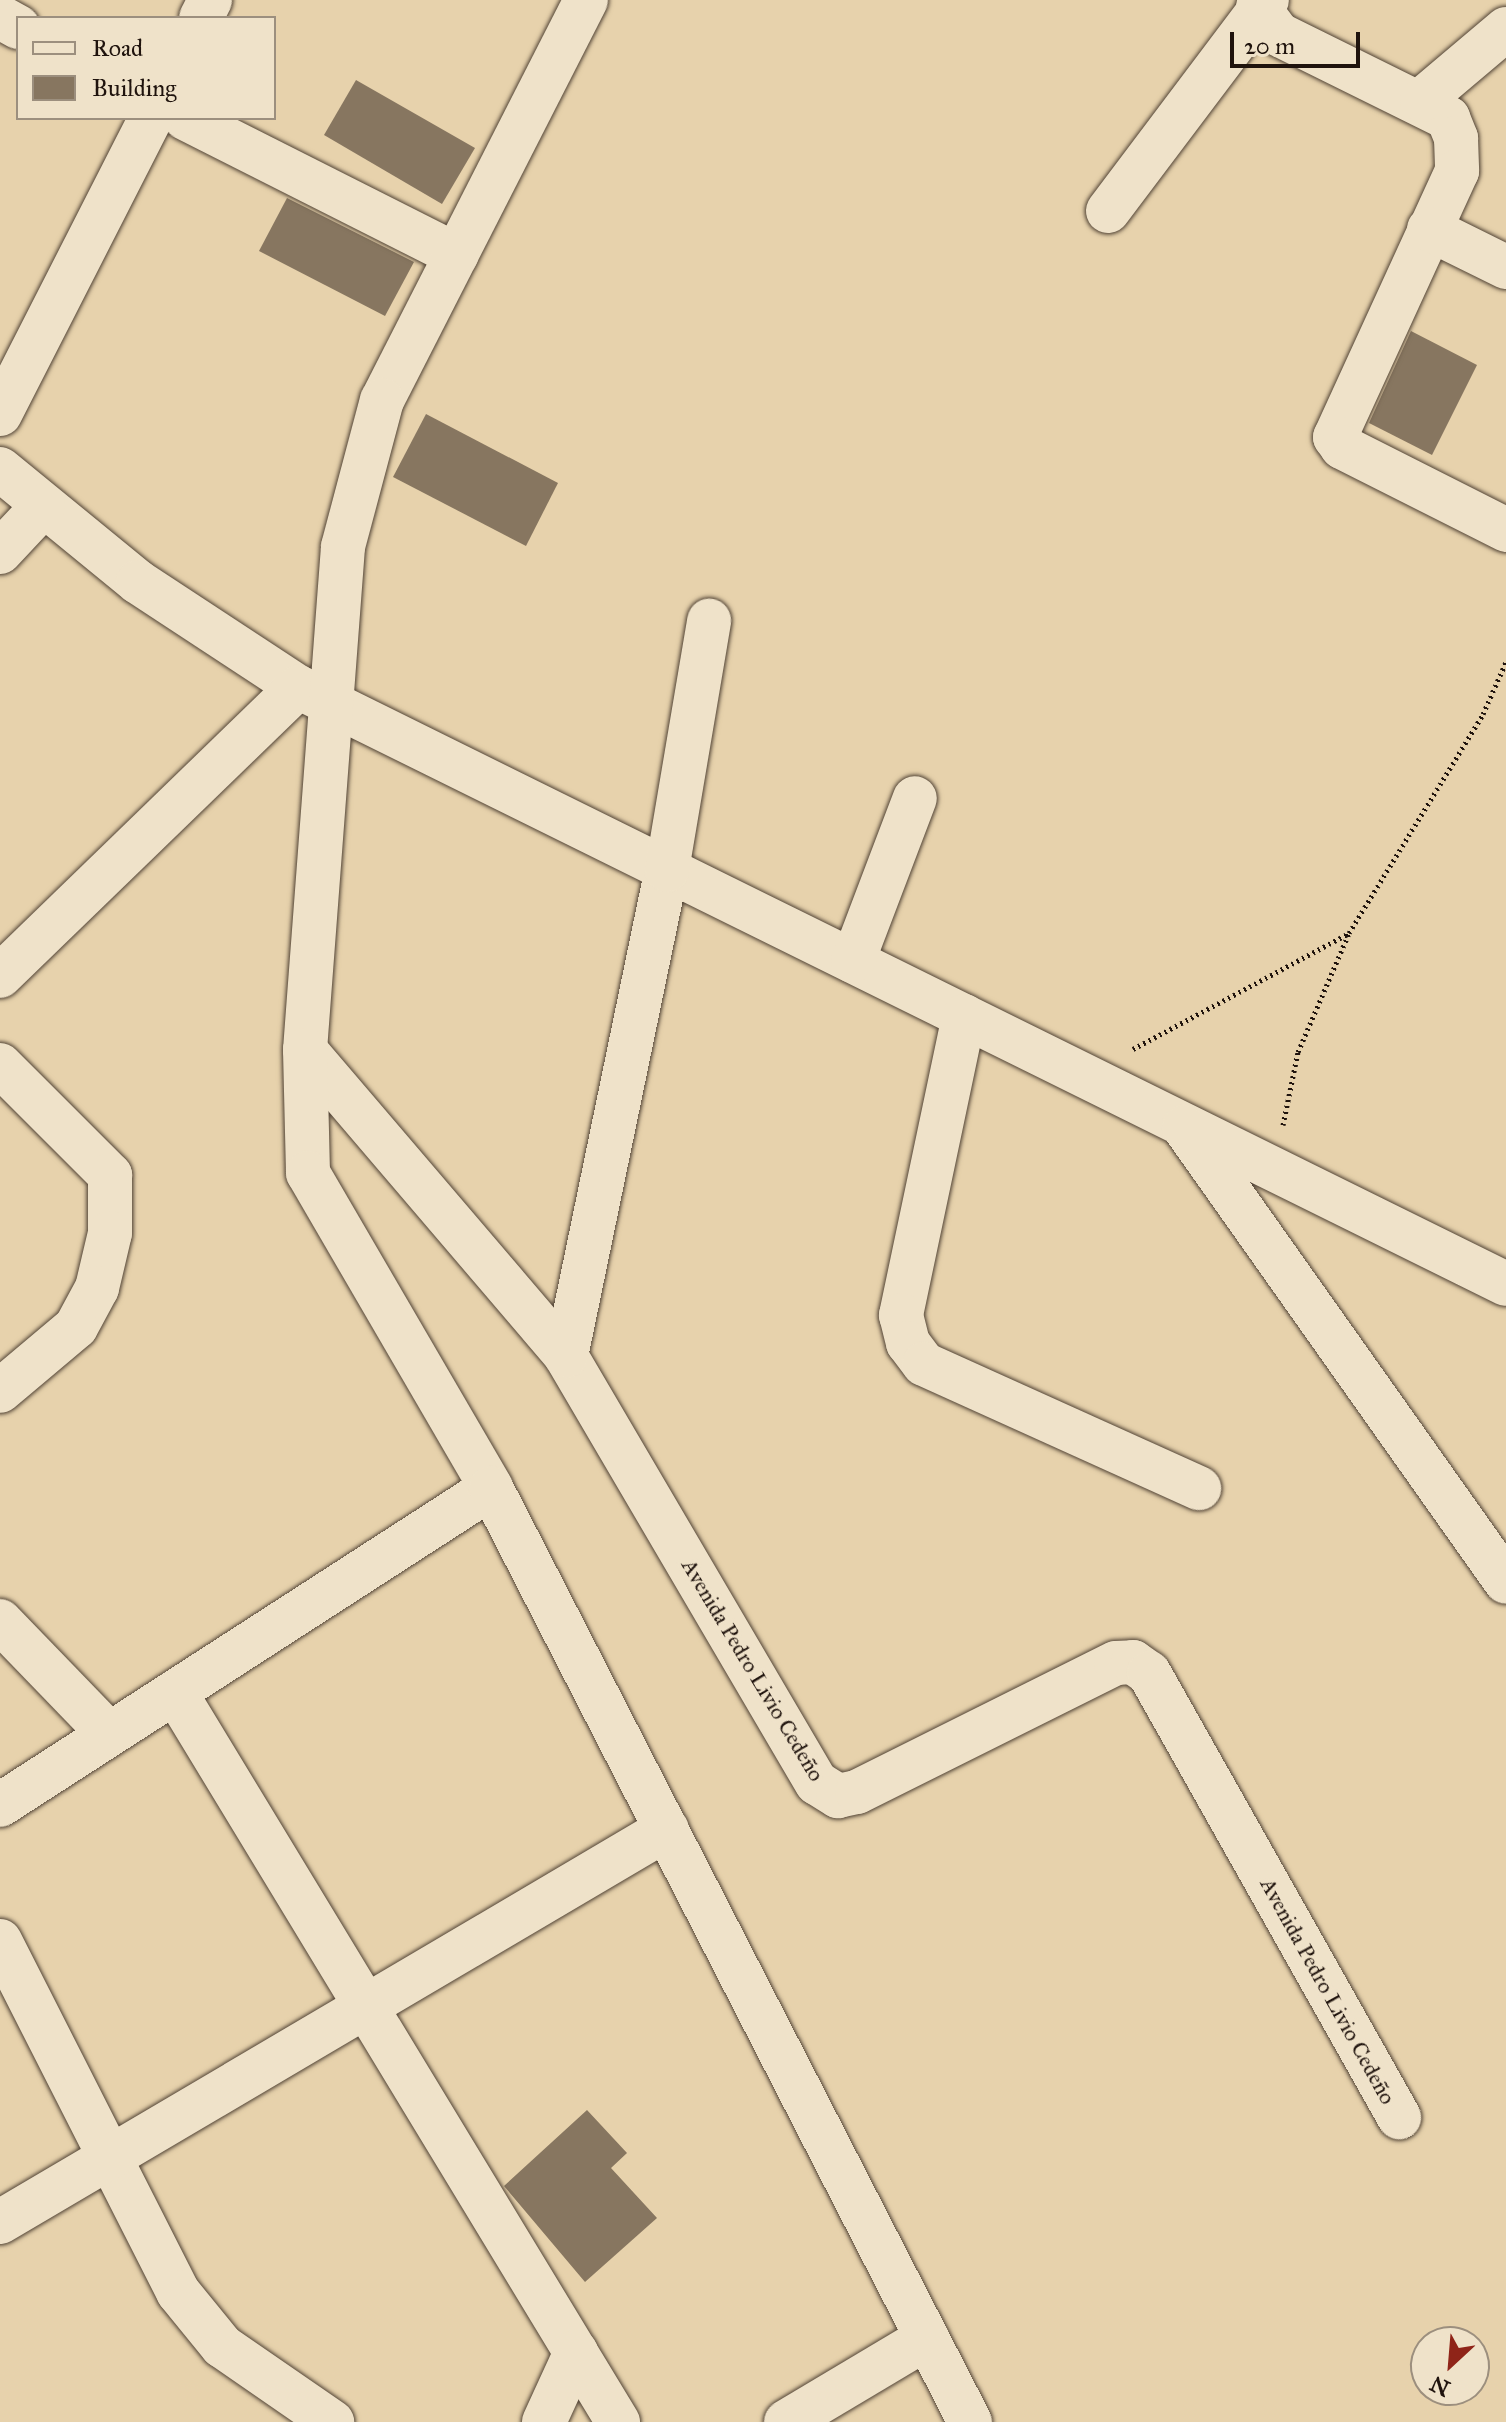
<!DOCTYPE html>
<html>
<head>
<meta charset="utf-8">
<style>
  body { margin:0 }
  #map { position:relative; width:1506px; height:2422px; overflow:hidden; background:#e7d2ac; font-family:"IM FELL Great Primer",serif }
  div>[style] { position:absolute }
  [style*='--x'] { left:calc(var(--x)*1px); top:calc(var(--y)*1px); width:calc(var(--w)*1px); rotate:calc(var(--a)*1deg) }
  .building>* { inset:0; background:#877660 }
  .path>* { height:5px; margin-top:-2.5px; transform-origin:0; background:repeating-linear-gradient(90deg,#1f130d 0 2px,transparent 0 6px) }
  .roads { filter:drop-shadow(0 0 2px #514335) drop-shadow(0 0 2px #514335) }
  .minor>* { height:44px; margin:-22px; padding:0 22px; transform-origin:22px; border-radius:22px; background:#efe2c9 }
  .tertiary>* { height:44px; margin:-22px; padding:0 22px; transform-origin:22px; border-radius:22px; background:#efe2c9 }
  span { translate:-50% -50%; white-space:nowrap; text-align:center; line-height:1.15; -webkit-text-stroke:7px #efe2c9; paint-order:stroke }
  .street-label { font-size:22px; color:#1f130d }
  .legend { position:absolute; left:16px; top:16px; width:260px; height:104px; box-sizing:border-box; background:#efe2c9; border:2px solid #9c8f7e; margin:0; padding:10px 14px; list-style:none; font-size:24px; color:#1f130d }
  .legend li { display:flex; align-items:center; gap:16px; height:40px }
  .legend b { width:40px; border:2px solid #9c8f7e }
  .north { position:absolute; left:1410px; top:2326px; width:80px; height:80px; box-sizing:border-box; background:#efe2c9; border:2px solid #9c8f7e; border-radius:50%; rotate:206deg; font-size:22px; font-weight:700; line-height:32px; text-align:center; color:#1f130d }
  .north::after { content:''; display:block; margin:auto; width:28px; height:36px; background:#8f2418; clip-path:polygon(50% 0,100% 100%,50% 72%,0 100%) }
  .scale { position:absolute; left:1230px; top:32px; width:130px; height:36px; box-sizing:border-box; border:4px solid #1f130d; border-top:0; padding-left:10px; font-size:24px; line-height:28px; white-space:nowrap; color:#1f130d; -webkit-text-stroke:6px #efe2c9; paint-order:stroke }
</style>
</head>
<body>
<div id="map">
  <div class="building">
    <i style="clip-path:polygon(356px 80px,475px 148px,442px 204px,324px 135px)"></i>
    <i style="clip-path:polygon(287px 198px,414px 262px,385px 316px,259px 251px)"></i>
    <i style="clip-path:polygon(1411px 331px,1477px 365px,1432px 455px,1369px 423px)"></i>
    <i style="clip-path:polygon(426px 414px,558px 483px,526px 546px,393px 477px)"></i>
    <i style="clip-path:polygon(587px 2110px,627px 2153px,611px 2168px,657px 2218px,585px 2282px,504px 2186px)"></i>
  </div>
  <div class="path">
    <i style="--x:1133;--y:1049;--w:245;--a:-28.2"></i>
    <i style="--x:1349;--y:933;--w:257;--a:-58.5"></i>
    <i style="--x:1483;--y:714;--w:57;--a:-66.1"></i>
    <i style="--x:1283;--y:1125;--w:75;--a:-78.4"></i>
    <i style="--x:1298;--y:1052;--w:129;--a:-66.8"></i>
  </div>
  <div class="roads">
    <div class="minor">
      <i style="--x:1258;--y:7;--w:34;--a:53"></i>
      <i style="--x:1278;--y:34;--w:190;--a:26.3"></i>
      <i style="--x:1448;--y:118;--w:22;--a:68"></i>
      <i style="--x:1456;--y:138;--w:33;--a:88"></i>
      <i style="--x:1457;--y:171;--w:293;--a:114.6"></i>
      <i style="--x:1335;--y:437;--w:12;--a:55"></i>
      <i style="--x:1342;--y:447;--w:184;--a:26.8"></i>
      <i style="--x:0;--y:17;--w:21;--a:29"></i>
      <i style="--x:201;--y:18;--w:20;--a:-63"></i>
      <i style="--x:1422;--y:100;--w:110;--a:-40.2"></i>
      <i style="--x:185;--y:118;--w:304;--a:26.8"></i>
      <i style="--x:1108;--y:211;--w:264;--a:-53"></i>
      <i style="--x:1429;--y:229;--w:86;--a:26.3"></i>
      <i style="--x:0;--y:414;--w:332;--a:-63"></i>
      <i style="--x:0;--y:469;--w:178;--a:39.3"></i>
      <i style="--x:138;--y:582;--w:191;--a:33.3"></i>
      <i style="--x:298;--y:687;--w:1347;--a:26.3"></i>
      <i style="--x:0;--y:552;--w:63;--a:-46.9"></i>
      <i style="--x:853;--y:961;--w:174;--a:-69.2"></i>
      <i style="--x:0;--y:976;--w:415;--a:-44.1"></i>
      <i style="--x:964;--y:1016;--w:306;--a:101.9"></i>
      <i style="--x:901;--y:1315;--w:29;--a:76"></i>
      <i style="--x:908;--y:1343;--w:26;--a:53"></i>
      <i style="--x:924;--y:1364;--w:302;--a:24.3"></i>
      <i style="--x:305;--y:1050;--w:402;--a:49.5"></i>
      <i style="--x:566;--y:1356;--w:495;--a:59.6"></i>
      <i style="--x:817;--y:1783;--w:25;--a:32"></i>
      <i style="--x:838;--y:1796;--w:19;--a:-12"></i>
      <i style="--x:857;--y:1792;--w:289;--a:-26.5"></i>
      <i style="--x:1116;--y:1663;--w:17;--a:-3"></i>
      <i style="--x:1133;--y:1662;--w:19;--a:35"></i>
      <i style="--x:1149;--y:1673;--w:510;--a:60.62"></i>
      <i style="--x:0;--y:1065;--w:156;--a:45"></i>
      <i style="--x:110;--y:1175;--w:58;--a:90"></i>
      <i style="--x:110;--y:1233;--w:57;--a:103.3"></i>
      <i style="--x:97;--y:1288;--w:44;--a:118.3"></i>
      <i style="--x:76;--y:1327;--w:99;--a:139.9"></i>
      <i style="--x:1184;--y:1127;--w:557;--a:54.71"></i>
      <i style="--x:566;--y:1356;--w:496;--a:-78.3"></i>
      <i style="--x:667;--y:870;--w:253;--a:-80.4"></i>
      <i style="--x:0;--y:1621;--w:157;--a:46"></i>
      <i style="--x:175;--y:1692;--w:854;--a:58.75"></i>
      <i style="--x:0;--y:1805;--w:584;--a:-32.85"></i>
      <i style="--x:0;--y:1941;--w:394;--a:63.1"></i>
      <i style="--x:178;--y:2292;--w:70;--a:50.8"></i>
      <i style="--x:222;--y:2346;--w:134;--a:34.6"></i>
      <i style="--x:0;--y:2222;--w:774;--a:-30.51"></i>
      <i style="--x:544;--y:2422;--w:77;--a:-65.4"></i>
      <i style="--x:786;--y:2422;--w:164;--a:-30.8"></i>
    </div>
    <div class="tertiary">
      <i style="--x:586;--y:0;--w:449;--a:117"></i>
      <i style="--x:382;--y:400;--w:152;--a:104.9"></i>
      <i style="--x:343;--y:547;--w:504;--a:94.32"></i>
      <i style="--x:305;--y:1050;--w:123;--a:88.6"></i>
      <i style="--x:308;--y:1173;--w:364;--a:59.8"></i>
      <i style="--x:491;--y:1488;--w:1050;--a:62.85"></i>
    </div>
  </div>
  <div class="street-label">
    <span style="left:753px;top:1670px;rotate:59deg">Avenida Pedro Livio Cedeño</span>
    <span style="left:1328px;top:1991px;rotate:61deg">Avenida Pedro Livio Cedeño</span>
  </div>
  <ul class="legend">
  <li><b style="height:10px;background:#efe2c9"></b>Road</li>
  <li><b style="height:22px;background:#877660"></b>Building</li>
  </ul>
  <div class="north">N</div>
  <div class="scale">20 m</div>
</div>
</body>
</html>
